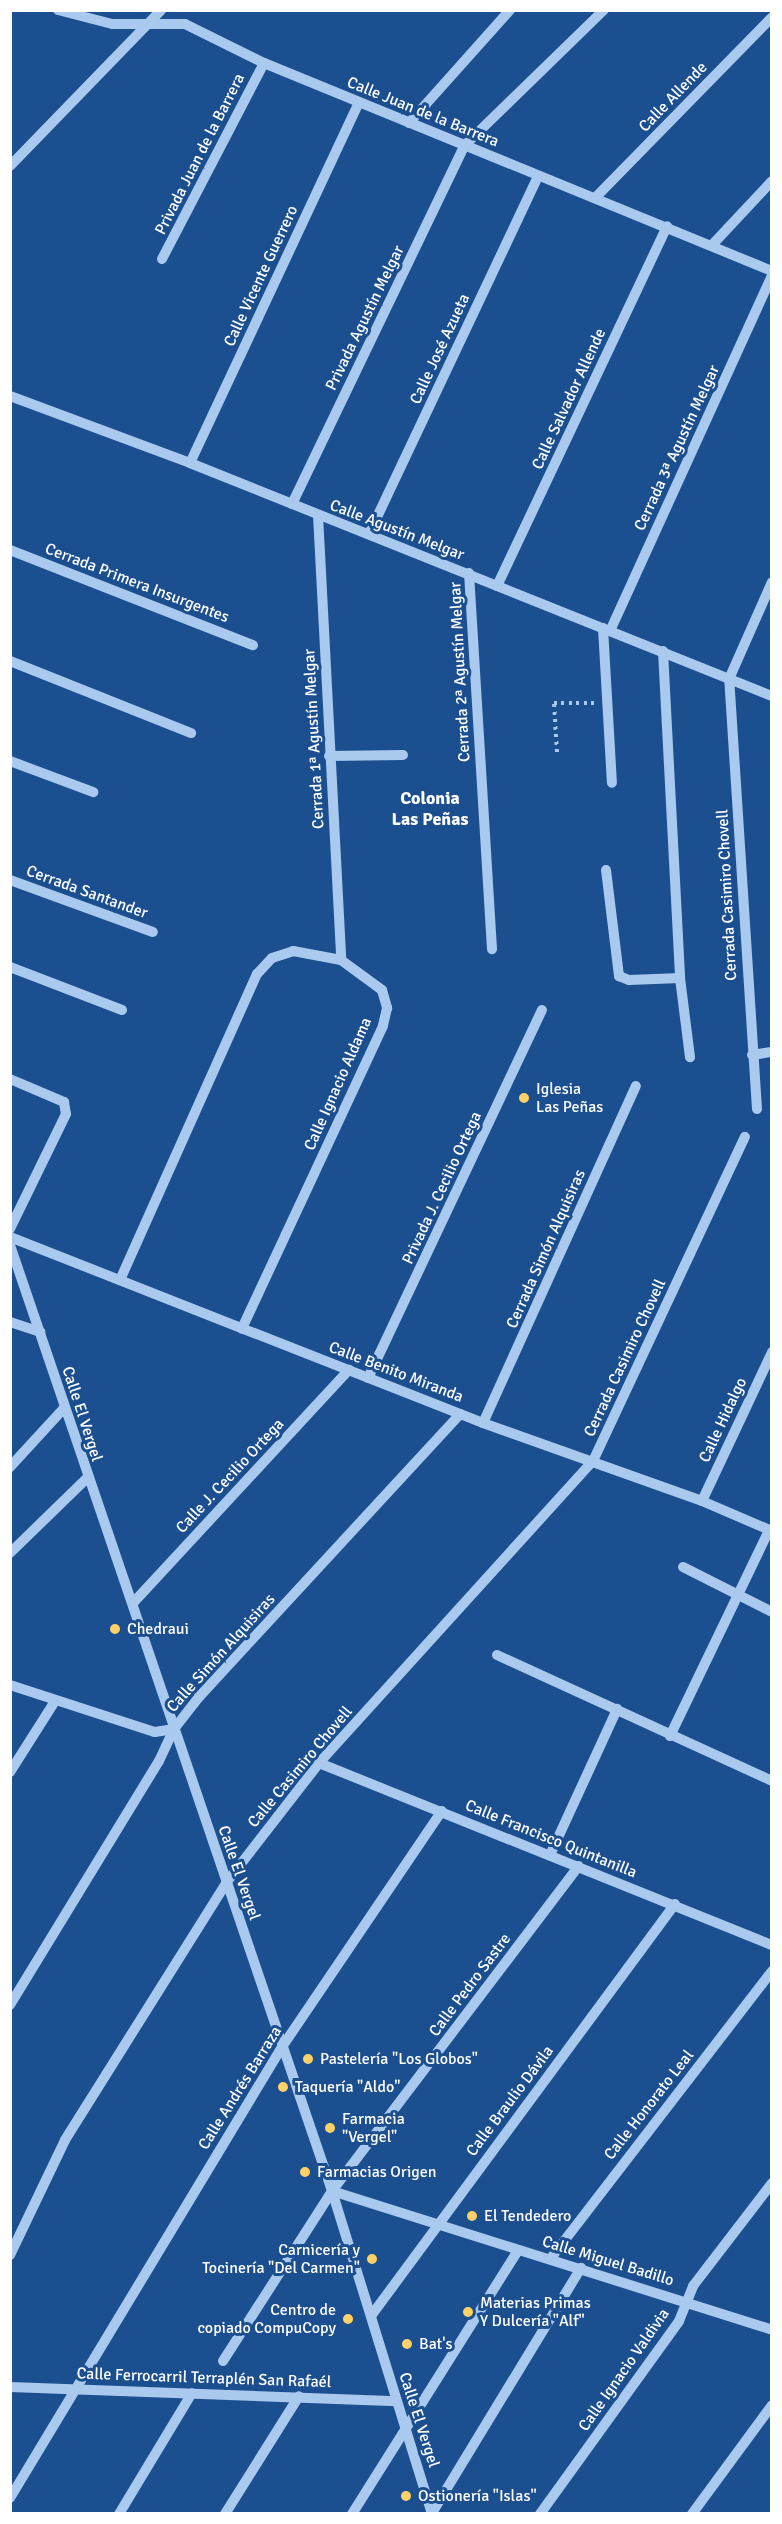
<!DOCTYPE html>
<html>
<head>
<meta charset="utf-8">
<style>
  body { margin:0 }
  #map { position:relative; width:782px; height:2524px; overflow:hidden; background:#1b4f8f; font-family:Signika,sans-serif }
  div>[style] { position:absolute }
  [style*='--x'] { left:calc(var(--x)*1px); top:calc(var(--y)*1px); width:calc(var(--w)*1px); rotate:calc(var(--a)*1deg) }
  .path>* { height:4px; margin-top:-2px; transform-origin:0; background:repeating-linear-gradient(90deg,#a9c9ee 0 3px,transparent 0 7.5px) }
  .minor>* { height:10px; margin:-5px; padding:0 5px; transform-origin:5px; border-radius:5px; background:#a9c9ee }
  .dots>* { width:16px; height:16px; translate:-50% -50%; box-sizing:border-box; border:3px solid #1b4f8f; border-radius:50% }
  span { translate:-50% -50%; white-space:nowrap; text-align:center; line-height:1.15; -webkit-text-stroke:6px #1b4f8f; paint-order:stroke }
  .street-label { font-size:16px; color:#fff }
  .poi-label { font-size:16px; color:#fff }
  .left { translate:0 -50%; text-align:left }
  .right { translate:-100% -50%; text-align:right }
  .neighbourhood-label { font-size:18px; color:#fff; font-weight:700 }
  .frame { position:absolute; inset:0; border:12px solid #fff; pointer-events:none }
</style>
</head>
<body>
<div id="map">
  <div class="path">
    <i style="--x:557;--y:752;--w:49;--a:-93.5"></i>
    <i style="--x:554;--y:703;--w:41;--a:0"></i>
  </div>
  <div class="minor">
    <i style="--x:58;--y:10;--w:56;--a:14.5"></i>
    <i style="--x:112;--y:24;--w:73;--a:0"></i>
    <i style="--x:185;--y:24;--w:88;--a:26.3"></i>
    <i style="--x:264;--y:63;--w:549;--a:22.27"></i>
    <i style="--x:409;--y:123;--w:152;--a:-48.2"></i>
    <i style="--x:10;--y:166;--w:217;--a:-45.9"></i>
    <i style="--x:595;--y:198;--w:253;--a:-45.6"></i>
    <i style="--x:713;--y:244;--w:86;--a:-46.9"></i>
    <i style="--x:162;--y:259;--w:221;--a:-62.5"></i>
    <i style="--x:10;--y:396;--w:192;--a:20.4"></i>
    <i style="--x:190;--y:463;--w:627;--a:21.82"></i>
    <i style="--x:190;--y:463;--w:398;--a:-64.9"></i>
    <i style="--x:292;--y:504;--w:399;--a:-64.3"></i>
    <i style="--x:465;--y:145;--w:194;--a:-44.2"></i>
    <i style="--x:318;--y:515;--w:446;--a:87"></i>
    <i style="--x:369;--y:534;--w:396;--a:-64.7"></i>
    <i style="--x:10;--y:550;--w:261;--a:21.4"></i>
    <i style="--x:469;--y:573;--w:377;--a:86.5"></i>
    <i style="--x:497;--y:586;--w:398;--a:-64.7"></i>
    <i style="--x:603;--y:628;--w:155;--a:86.7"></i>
    <i style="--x:610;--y:631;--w:390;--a:-65.5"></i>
    <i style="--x:663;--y:651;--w:327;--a:87"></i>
    <i style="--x:680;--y:978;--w:80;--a:82.8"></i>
    <i style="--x:10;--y:661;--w:195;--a:21.7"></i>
    <i style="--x:329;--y:756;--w:74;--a:-0.8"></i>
    <i style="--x:10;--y:761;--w:89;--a:20.5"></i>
    <i style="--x:606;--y:870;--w:107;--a:83"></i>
    <i style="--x:619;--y:976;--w:11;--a:22"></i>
    <i style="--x:629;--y:980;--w:51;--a:-2.2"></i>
    <i style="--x:10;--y:880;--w:152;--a:20"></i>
    <i style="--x:10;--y:967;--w:120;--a:21"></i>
    <i style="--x:752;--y:1055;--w:20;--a:-9"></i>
    <i style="--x:10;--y:1079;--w:59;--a:23.1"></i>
    <i style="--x:64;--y:1102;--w:12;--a:81"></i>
    <i style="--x:66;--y:1114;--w:128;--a:116"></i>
    <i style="--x:757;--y:1109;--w:431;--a:-93.7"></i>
    <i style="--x:729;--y:679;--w:106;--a:-66.1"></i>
    <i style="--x:10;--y:1237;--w:508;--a:21.47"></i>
    <i style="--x:483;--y:1423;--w:232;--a:19.6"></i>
    <i style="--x:702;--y:1501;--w:76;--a:23.2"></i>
    <i style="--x:10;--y:1245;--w:999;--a:71.2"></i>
    <i style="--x:332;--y:2191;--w:338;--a:72.8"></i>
    <i style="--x:120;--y:1280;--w:335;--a:-65.9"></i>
    <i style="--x:257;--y:974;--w:22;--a:-47"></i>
    <i style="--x:272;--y:958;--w:22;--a:-18"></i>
    <i style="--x:293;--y:951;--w:49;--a:10.6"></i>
    <i style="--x:341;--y:960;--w:51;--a:36.2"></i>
    <i style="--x:382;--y:990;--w:19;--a:74"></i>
    <i style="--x:387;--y:1008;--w:18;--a:103"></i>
    <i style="--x:383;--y:1026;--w:334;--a:115"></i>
    <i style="--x:10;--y:1322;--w:32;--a:18"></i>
    <i style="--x:368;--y:1378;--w:407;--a:-64.7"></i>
    <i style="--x:483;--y:1423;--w:370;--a:-65.6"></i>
    <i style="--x:10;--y:1467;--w:80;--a:-47.5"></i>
    <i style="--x:702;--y:1501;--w:165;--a:-64.8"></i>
    <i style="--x:10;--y:1553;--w:107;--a:-44.2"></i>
    <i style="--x:683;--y:1567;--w:100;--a:26.8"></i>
    <i style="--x:133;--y:1603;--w:318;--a:-47.2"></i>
    <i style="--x:497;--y:1655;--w:302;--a:24.6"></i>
    <i style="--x:10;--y:1685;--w:152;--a:18"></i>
    <i style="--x:155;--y:1732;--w:19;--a:-9"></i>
    <i style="--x:670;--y:1736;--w:229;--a:-64.3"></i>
    <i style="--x:319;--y:1763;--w:488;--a:21.9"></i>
    <i style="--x:10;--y:1772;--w:84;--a:-57.6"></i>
    <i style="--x:550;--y:1855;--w:161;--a:-65.3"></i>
    <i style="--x:10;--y:2005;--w:286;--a:-58.6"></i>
    <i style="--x:159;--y:1761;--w:35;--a:-65"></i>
    <i style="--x:174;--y:1729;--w:41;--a:-52"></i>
    <i style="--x:199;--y:1697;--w:385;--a:-47.3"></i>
    <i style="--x:332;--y:2191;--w:461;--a:17.5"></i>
    <i style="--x:10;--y:2255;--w:127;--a:-64.4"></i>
    <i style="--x:65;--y:2140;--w:303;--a:-57.9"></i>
    <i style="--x:226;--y:1883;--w:152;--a:-52.2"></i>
    <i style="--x:319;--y:1763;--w:408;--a:-47.8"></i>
    <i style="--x:593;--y:1461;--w:358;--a:-64.9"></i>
    <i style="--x:551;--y:2258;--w:362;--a:-52.4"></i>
    <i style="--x:371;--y:2316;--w:512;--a:-53.58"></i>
    <i style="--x:223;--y:2361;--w:202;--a:-57.3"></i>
    <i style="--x:332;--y:2191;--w:408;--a:-52.8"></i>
    <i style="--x:10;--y:2387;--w:387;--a:2.1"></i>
    <i style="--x:10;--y:2498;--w:527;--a:-58.91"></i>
    <i style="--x:282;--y:2047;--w:285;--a:-55.9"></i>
    <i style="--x:432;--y:2513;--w:287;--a:-58.7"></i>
    <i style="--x:119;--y:2514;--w:141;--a:-58.9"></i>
    <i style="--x:225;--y:2514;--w:139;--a:-57.9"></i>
    <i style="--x:352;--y:2514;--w:312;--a:-57.8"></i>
    <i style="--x:540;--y:2514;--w:238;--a:-54.2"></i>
    <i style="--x:679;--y:2321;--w:38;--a:-68"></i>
    <i style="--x:693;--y:2286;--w:130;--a:-52.5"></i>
    <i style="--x:692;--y:2514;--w:135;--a:-53.7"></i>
  </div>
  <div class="dots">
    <i style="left:524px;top:1098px;background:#ffd166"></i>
    <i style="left:115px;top:1629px;background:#ffd166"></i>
    <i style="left:308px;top:2059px;background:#ffd166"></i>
    <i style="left:283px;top:2087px;background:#ffd166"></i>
    <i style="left:330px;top:2128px;background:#ffd166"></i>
    <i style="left:305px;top:2172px;background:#ffd166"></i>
    <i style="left:472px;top:2216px;background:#ffd166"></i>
    <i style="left:372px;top:2259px;background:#ffd166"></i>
    <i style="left:468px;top:2312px;background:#ffd166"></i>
    <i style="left:348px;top:2319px;background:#ffd166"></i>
    <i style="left:407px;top:2344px;background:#ffd166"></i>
    <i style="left:406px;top:2496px;background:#ffd166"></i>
  </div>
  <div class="street-label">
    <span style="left:673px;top:97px;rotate:-46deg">Calle Allende</span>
    <span style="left:423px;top:112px;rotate:22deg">Calle Juan de la Barrera</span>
    <span style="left:200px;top:154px;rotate:-63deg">Privada Juan de la Barrera</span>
    <span style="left:261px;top:276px;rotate:-65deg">Calle Vicente Guerrero</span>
    <span style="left:365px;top:318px;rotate:-64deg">Privada Agustín Melgar</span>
    <span style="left:440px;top:349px;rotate:-65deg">Calle José Azueta</span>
    <span style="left:569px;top:399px;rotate:-65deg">Calle Salvador Allende</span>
    <span style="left:677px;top:448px;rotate:-65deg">Cerrada 3ª Agustín Melgar</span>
    <span style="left:397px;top:530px;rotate:21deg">Calle Agustín Melgar</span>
    <span style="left:137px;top:583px;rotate:21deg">Cerrada Primera Insurgentes</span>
    <span style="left:460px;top:672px;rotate:-93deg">Cerrada 2ª Agustín Melgar</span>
    <span style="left:314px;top:739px;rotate:-93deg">Cerrada 1ª Agustín Melgar</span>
    <span style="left:87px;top:892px;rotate:20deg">Cerrada Santander</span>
    <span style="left:727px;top:895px;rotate:-93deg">Cerrada Casimiro Chovell</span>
    <span style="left:338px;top:1084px;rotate:-66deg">Calle Ignacio Aldama</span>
    <span style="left:442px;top:1188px;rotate:-65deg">Privada J. Cecilio Ortega</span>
    <span style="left:546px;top:1249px;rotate:-66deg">Cerrada Simón Alquisiras</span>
    <span style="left:625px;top:1358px;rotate:-65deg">Cerrada Casimiro Chovell</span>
    <span style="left:396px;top:1372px;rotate:21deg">Calle Benito Miranda</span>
    <span style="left:82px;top:1414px;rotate:72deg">Calle El Vergel</span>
    <span style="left:723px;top:1420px;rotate:-65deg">Calle Hidalgo</span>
    <span style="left:230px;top:1476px;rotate:-47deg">Calle J. Cecilio Ortega</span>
    <span style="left:221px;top:1653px;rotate:-48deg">Calle Simón Alquisiras</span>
    <span style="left:300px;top:1767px;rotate:-50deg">Calle Casimiro Chovell</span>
    <span style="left:551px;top:1839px;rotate:22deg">Calle Francisco Quintanilla</span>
    <span style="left:239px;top:1873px;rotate:71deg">Calle El Vergel</span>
    <span style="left:470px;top:1985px;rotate:-53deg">Calle Pedro Sastre</span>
    <span style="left:240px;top:2088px;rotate:-58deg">Calle Andrés Barraza</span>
    <span style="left:510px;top:2101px;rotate:-53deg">Calle Braulio Dávila</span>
    <span style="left:649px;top:2105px;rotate:-52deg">Calle Honorato Leal</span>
    <span style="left:608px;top:2261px;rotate:17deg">Calle Miguel Badillo</span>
    <span style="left:624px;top:2370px;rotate:-55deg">Calle Ignacio Valdivia</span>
    <span style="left:204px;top:2378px;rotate:2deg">Calle Ferrocarril Terraplén San Rafaél</span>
    <span style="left:419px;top:2420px;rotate:72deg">Calle El Vergel</span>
  </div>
  <div class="poi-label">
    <span class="left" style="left:536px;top:1098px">Iglesia<br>Las Peñas</span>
    <span class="left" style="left:127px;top:1629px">Chedraui</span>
    <span class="left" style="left:320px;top:2059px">Pastelería "Los Globos"</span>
    <span class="left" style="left:295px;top:2087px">Taquería "Aldo"</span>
    <span class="left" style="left:342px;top:2128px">Farmacia<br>"Vergel"</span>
    <span class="left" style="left:317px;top:2172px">Farmacias Origen</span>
    <span class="left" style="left:484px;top:2216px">El Tendedero</span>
    <span class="right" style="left:360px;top:2259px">Carnicería y<br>Tocinería "Del Carmen"</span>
    <span class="left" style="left:480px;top:2312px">Materias Primas<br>Y Dulcería "Alf"</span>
    <span class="right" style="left:336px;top:2319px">Centro de<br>copiado CompuCopy</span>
    <span class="left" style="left:419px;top:2344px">Bat's</span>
    <span class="left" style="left:418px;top:2496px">Ostionería "Islas"</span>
  </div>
  <div class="neighbourhood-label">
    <span style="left:430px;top:809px">Colonia<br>Las Peñas</span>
  </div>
  <div class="frame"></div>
</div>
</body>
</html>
